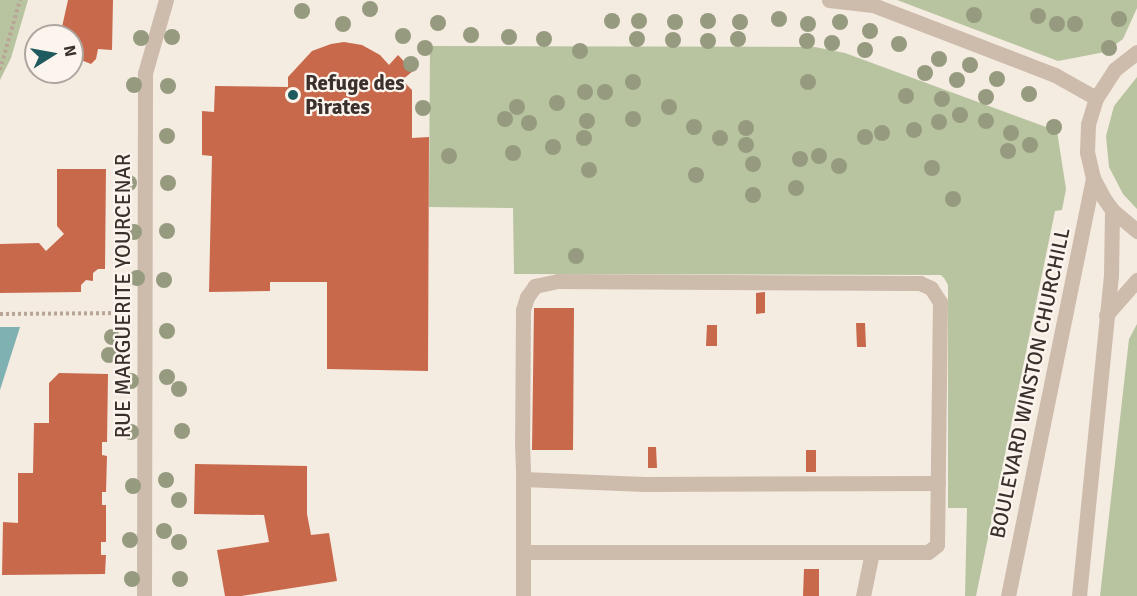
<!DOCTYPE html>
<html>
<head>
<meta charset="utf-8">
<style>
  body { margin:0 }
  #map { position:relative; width:1137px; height:596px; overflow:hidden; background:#f4ebe1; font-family:Signika,sans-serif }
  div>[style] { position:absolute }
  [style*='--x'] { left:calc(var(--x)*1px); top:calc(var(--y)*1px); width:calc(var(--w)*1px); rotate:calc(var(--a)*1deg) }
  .green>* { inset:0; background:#b8c4a0 }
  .water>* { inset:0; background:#7fb0b2 }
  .building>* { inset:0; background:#c8694b }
  .path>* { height:4px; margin-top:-2px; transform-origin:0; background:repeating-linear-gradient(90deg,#b9a596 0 3px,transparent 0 6px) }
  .minor>* { height:15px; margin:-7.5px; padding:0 7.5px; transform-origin:7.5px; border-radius:7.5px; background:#cdbbac }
  .trees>* { width:16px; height:16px; margin:-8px; border-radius:50%; background:#969b7f }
  .dots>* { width:16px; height:16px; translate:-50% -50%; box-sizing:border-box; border:3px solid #fbf5ee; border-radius:50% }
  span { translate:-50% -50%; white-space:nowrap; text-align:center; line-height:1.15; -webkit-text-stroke:4.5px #fbf5ee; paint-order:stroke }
  .poi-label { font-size:21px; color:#3b302b; font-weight:700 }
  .left { translate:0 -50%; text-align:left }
  .street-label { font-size:21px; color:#3b302b }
  .north { position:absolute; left:24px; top:24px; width:60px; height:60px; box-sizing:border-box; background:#fbf5ee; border:2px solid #aea6a0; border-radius:50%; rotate:79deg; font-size:16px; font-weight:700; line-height:24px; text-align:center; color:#3b302b }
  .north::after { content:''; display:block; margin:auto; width:21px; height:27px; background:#1f5a5e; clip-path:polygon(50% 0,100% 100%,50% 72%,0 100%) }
</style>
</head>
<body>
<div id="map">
  <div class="green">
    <i style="clip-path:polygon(0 0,28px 0,11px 58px,0 80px)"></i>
    <i style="clip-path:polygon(897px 0,1137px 0,1137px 8px,1123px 39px,1105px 52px,1058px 61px)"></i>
    <i style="clip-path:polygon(430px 46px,815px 47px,845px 53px,1057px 131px,1066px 189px,1062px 210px,1055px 211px,976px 596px,965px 596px,967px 508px,948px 508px,948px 285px,944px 278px,941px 275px,514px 274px,513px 208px,429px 207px)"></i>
    <i style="clip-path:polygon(1137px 77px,1137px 209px,1123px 194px,1109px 167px,1106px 136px,1114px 106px)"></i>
    <i style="clip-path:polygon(1137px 324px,1137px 596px,1100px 596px,1129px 339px)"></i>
  </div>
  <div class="water">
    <i style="clip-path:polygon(0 327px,20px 327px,0 390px)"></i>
  </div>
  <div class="building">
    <i style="clip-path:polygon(68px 0,113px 0,112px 50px,98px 49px,96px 59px,91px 64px,81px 60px,81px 57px,72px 56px,72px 36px,60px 36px)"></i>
    <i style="clip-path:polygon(344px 42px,362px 45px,380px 55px,389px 65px,398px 55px,413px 71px,402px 80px,412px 90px,412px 138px,429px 137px,428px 371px,327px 369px,327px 282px,270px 282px,270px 291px,209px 292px,212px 156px,202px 155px,202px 111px,214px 112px,215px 86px,288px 87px,288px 77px,312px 51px,331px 44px)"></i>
    <i style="clip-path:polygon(57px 169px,106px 169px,105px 269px,98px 269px,93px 273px,93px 281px,86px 280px,81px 285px,81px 292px,0 293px,0 244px,39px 243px,46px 251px,64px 234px,57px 226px)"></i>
    <i style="clip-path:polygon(765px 292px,765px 313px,756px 314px,756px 293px)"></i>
    <i style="clip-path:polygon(534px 308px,574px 308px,573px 450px,532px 450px)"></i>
    <i style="clip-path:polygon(856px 323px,865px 323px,866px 347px,857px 347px)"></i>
    <i style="clip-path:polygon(707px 325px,717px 325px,717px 346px,706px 346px)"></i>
    <i style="clip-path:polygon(59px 373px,108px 374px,107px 442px,102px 442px,102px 455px,107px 456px,106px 492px,102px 492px,102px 505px,106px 505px,106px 542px,101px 542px,101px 555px,106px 555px,105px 574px,2px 575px,3px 522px,18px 523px,18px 473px,33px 473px,34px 423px,49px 423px,49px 383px)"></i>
    <i style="clip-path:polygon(648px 447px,656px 447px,657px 468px,648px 468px)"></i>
    <i style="clip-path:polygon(806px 450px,816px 450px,816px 472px,806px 472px)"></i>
    <i style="clip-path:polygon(195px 464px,307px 466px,307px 514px,311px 535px,329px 533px,337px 581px,241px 596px,225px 596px,217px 550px,269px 542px,264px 515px,194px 514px)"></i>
    <i style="clip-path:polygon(804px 569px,819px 569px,819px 596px,803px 596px)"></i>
  </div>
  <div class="path">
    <i style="--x:0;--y:70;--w:73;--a:-74.1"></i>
    <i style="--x:0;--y:314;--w:128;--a:-0.4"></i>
  </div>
  <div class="minor">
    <i style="--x:829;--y:0;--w:44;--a:6.5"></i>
    <i style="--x:873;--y:5;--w:195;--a:21"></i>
    <i style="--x:1055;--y:75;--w:47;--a:29.3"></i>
    <i style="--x:1137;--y:52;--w:28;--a:142"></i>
    <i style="--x:1115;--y:69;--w:35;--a:123"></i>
    <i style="--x:1096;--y:98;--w:27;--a:107"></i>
    <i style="--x:1088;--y:124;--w:28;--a:92"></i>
    <i style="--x:1087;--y:152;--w:27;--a:77"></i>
    <i style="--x:1093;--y:178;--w:21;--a:62"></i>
    <i style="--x:1103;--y:197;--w:16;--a:55"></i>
    <i style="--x:1112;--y:210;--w:33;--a:40"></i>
    <i style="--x:1106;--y:315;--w:47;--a:-48.5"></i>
    <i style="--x:523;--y:479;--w:121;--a:2.4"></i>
    <i style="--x:644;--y:484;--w:294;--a:-0.2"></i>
    <i style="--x:523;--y:552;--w:405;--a:0"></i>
    <i style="--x:928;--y:552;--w:11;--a:-38"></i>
    <i style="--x:937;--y:545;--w:243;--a:-89.3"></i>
    <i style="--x:940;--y:302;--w:17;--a:-123"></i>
    <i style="--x:931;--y:288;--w:12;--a:-156"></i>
    <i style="--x:920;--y:283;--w:362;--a:-179.7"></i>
    <i style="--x:558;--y:281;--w:24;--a:168"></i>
    <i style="--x:535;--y:286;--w:14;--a:126"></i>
    <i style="--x:527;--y:297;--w:14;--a:107"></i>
    <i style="--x:523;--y:310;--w:132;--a:90.4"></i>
    <i style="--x:522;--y:442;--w:37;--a:88"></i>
    <i style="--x:523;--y:479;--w:117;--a:90"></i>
    <i style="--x:144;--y:596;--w:523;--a:-89.89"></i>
    <i style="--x:145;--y:73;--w:76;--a:-74"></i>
    <i style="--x:863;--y:596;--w:45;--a:-78.4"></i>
    <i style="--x:1008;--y:596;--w:427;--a:-78.5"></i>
    <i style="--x:1079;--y:596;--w:322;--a:-84.3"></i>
    <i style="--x:1111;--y:276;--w:66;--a:-89.1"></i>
  </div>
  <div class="trees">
    <i style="left:370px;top:9px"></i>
    <i style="left:302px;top:11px"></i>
    <i style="left:974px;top:15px"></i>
    <i style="left:1038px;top:16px"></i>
    <i style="left:779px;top:19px"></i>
    <i style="left:1119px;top:19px"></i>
    <i style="left:612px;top:21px"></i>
    <i style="left:639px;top:21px"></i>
    <i style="left:708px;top:21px"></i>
    <i style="left:675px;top:22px"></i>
    <i style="left:740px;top:22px"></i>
    <i style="left:840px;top:22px"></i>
    <i style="left:438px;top:23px"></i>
    <i style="left:343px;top:24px"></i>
    <i style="left:808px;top:24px"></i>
    <i style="left:1057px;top:24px"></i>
    <i style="left:1075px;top:24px"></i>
    <i style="left:870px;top:31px"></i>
    <i style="left:471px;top:35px"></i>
    <i style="left:403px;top:36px"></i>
    <i style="left:172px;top:37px"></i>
    <i style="left:509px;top:37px"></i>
    <i style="left:141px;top:38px"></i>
    <i style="left:544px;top:39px"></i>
    <i style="left:637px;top:39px"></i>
    <i style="left:738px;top:39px"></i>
    <i style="left:673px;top:40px"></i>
    <i style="left:708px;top:41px"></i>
    <i style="left:807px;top:41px"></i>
    <i style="left:832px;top:43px"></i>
    <i style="left:899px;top:44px"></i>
    <i style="left:425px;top:48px"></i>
    <i style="left:1109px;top:48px"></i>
    <i style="left:865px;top:50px"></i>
    <i style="left:580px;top:51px"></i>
    <i style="left:939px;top:59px"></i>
    <i style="left:411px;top:64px"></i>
    <i style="left:970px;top:65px"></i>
    <i style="left:925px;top:73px"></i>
    <i style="left:997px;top:79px"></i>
    <i style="left:957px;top:80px"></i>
    <i style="left:633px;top:82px"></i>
    <i style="left:808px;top:82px"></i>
    <i style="left:134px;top:85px"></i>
    <i style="left:168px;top:86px"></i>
    <i style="left:585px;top:92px"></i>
    <i style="left:605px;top:92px"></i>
    <i style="left:1029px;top:94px"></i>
    <i style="left:906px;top:96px"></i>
    <i style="left:986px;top:97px"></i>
    <i style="left:942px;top:99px"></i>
    <i style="left:557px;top:103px"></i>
    <i style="left:517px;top:107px"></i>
    <i style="left:669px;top:107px"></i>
    <i style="left:423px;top:108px"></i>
    <i style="left:960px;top:115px"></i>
    <i style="left:505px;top:119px"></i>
    <i style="left:633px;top:119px"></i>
    <i style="left:587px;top:121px"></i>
    <i style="left:986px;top:121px"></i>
    <i style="left:939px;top:122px"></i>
    <i style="left:529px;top:123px"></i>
    <i style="left:694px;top:127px"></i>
    <i style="left:1054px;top:127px"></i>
    <i style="left:746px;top:128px"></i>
    <i style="left:914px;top:130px"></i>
    <i style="left:882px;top:133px"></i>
    <i style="left:1011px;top:133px"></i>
    <i style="left:167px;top:136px"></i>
    <i style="left:865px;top:137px"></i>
    <i style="left:584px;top:138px"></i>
    <i style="left:720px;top:138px"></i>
    <i style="left:746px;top:145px"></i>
    <i style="left:1030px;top:145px"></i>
    <i style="left:553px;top:147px"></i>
    <i style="left:1008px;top:151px"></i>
    <i style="left:513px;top:153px"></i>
    <i style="left:449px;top:156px"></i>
    <i style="left:819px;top:156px"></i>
    <i style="left:800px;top:159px"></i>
    <i style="left:753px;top:164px"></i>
    <i style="left:839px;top:166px"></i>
    <i style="left:932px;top:168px"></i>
    <i style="left:589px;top:170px"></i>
    <i style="left:696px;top:175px"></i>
    <i style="left:129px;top:183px"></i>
    <i style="left:168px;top:183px"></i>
    <i style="left:796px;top:188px"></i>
    <i style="left:753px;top:195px"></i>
    <i style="left:953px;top:199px"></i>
    <i style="left:167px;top:231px"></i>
    <i style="left:134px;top:232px"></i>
    <i style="left:576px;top:256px"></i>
    <i style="left:137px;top:278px"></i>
    <i style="left:164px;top:280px"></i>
    <i style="left:167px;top:331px"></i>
    <i style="left:112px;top:337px"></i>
    <i style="left:109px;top:355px"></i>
    <i style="left:167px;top:377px"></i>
    <i style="left:131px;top:381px"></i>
    <i style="left:179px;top:389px"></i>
    <i style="left:182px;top:431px"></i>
    <i style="left:131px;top:432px"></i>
    <i style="left:166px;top:480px"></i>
    <i style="left:133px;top:486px"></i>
    <i style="left:179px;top:500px"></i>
    <i style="left:164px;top:531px"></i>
    <i style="left:130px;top:540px"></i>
    <i style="left:179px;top:542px"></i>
    <i style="left:132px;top:579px"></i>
    <i style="left:180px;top:579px"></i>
  </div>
  <div class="dots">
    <i style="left:293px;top:95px;background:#1f5a5e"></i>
  </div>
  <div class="poi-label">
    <span class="left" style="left:305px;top:95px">Refuge des<br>Pirates</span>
  </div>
  <div class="street-label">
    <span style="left:123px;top:296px;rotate:-90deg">RUE MARGUERITE YOURCENAR</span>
    <span style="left:1030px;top:383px;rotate:-78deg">BOULEVARD WINSTON CHURCHILL</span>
  </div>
  <div class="north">N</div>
</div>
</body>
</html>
